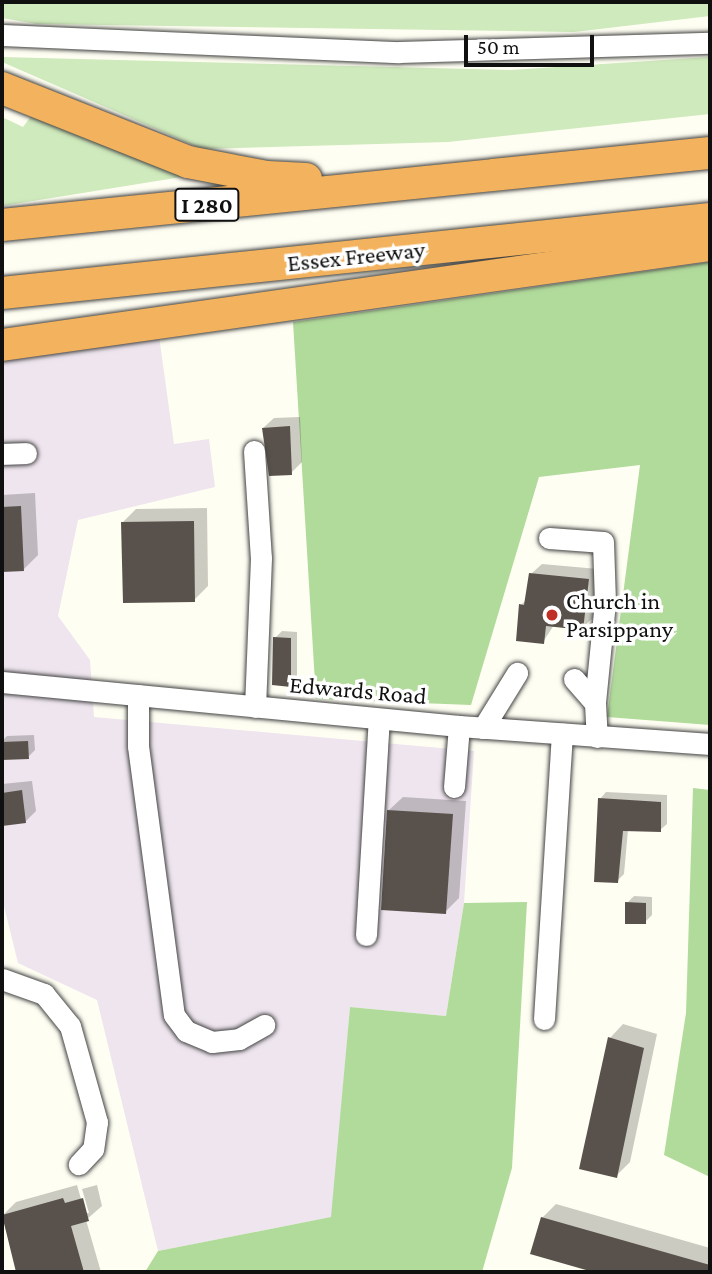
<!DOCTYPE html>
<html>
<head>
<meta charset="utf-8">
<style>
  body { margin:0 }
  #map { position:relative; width:712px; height:1274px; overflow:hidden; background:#fffef3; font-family:"Crimson Pro",serif }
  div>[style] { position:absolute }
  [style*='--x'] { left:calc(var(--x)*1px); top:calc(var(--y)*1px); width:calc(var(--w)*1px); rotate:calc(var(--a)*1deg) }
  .industrial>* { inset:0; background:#eee5ee }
  .green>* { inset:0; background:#cfeabc }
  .forest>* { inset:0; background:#b1db9b }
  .shadow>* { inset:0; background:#0003 }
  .building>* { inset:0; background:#59524c }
  .roads { filter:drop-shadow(0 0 2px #434343) drop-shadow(0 0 2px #434343) }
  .minor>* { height:21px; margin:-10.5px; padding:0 10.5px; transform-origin:10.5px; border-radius:10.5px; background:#fff }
  .highway>* { height:32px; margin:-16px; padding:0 16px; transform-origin:16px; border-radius:16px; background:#f3b25d }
  .dots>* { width:19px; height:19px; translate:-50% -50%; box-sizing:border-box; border:4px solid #fff; border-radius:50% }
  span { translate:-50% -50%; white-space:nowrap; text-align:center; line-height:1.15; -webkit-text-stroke:7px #fff; paint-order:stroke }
  .shield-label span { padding:2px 5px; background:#fff; border:2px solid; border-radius:5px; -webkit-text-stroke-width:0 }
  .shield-label { font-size:23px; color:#101010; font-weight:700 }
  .street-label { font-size:24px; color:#101010 }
  .poi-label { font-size:24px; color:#101010 }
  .left { translate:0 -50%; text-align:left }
  .frame { position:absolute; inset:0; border:4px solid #101010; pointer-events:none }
  .scale { position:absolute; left:464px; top:35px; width:130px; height:32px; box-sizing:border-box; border:4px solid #101010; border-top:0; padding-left:9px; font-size:21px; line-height:24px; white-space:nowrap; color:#101010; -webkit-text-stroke:5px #fff; paint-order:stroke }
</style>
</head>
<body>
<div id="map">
  <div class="industrial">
    <i style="clip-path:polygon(159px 336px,174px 444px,209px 439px,215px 487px,78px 520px,58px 616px,90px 660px,94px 717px,474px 751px,464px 903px,446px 1016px,350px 1007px,332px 1217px,158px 1251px,97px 1000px,18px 963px,2px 898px,2px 360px)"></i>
  </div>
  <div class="green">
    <i style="clip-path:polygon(2px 2px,710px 2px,710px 16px,574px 32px,37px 24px,2px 18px)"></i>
    <i style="clip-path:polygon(2px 57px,511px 70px,710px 57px,710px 114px,448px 142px,202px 149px,2px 62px)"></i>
    <i style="clip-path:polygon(32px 115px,194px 175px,2px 206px,2px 117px,23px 127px)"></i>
  </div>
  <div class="forest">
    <i style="clip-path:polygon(710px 262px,710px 725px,607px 717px,640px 465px,539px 477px,471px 705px,316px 699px,293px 322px)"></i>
    <i style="clip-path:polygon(693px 788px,710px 790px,710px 1177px,664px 1155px,686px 1013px)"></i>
    <i style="clip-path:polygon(527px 902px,512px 1168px,482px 1272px,145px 1272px,158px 1251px,331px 1217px,350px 1007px,446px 1016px,464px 903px)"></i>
  </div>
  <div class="shadow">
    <i style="clip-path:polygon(300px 417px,302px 462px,291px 473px,263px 428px,274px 418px)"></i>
    <i style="clip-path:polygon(35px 493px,38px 555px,24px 569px,2px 570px,2px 495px)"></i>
    <i style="clip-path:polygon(207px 508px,208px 586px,194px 600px,122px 523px,136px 509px)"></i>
    <i style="clip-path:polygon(542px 564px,598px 569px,593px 618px,582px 628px,554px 625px,543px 642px,521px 605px,527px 599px,531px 574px)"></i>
    <i style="clip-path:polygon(282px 631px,297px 632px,297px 678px,291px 685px,275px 638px)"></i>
    <i style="clip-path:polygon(34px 735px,35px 750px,28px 757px,2px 758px,2px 741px,7px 736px)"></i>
    <i style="clip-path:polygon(32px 781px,36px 811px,25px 822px,2px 824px,2px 784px)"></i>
    <i style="clip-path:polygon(606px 792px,667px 795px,667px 824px,660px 830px,628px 830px,624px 874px,617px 881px,600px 799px)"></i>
    <i style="clip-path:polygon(403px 797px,466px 801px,459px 898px,445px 912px,389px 810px)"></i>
    <i style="clip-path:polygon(634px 896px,652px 897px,652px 915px,645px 922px,627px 903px)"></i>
    <i style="clip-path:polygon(623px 1024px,657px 1034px,630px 1162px,616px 1176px,610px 1038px)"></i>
    <i style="clip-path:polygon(77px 1185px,85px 1213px,89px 1213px,82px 1189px,97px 1185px,102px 1206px,86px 1220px,101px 1272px,18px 1272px,2px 1216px,16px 1202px)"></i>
    <i style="clip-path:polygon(556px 1204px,710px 1248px,710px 1272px,599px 1272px,532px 1253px,542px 1218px)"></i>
  </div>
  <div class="building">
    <i style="clip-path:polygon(290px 426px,292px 475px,269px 476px,262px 428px)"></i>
    <i style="clip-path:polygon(21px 506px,24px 571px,2px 572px,2px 507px)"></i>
    <i style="clip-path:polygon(194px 521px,195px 602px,123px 603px,121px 522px)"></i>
    <i style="clip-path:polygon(529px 573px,589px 579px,583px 630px,546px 626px,544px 644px,516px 641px,519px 604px,524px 605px)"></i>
    <i style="clip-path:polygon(273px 637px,291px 638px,291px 687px,272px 685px)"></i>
    <i style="clip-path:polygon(28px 741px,29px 759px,2px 760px,2px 742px)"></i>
    <i style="clip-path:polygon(22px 790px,26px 823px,2px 826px,2px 793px)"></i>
    <i style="clip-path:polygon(598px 798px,661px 802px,661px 832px,623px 831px,618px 883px,594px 882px)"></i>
    <i style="clip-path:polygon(387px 810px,453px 814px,446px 914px,381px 910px)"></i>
    <i style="clip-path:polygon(625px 902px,646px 903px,646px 924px,625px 924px)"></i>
    <i style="clip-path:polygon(608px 1037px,644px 1048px,617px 1178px,579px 1169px)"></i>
    <i style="clip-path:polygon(63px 1198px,65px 1203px,83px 1198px,89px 1221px,71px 1226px,84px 1272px,16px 1272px,2px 1215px)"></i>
    <i style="clip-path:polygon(541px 1217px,710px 1265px,710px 1272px,593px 1272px,530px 1254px)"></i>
  </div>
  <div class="roads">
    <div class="minor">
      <i style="--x:2;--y:35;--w:397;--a:2.5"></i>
      <i style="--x:399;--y:52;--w:311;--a:-1.7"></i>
      <i style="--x:254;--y:451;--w:107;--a:86.3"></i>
      <i style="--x:261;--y:558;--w:149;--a:92.3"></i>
      <i style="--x:2;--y:454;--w:24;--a:-2"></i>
      <i style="--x:549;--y:538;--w:54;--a:4.2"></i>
      <i style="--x:603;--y:542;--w:60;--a:88.1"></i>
      <i style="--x:605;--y:602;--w:101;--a:95.7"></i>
      <i style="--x:574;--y:679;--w:32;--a:49"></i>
      <i style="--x:595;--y:703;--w:34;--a:87"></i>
      <i style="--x:2;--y:682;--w:459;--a:5.5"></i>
      <i style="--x:459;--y:726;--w:252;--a:4.1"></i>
      <i style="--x:138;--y:695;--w:51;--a:90"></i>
      <i style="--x:138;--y:746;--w:271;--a:82.4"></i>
      <i style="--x:174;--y:1015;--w:20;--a:53"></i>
      <i style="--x:186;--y:1031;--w:28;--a:23"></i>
      <i style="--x:212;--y:1042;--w:27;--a:-6"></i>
      <i style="--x:239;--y:1039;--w:29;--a:-29"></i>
      <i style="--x:483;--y:728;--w:65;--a:-58.3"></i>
      <i style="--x:454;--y:787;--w:61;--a:-85.3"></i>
      <i style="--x:366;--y:935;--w:216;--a:-86.6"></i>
      <i style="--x:2;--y:979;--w:45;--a:19.7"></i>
      <i style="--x:44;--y:994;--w:41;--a:50.9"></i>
      <i style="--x:70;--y:1026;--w:100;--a:74.3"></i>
      <i style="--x:97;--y:1122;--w:27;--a:98"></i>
      <i style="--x:93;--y:1149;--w:21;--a:133"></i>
      <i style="--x:544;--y:1019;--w:286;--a:-86.4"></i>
    </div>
    <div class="highway">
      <i style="--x:2;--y:88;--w:200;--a:21.7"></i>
      <i style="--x:188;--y:162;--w:80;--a:10.8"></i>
      <i style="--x:267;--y:177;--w:39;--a:3"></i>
      <i style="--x:2;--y:225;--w:712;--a:-5.81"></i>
      <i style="--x:2;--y:293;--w:712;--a:-5.97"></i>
      <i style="--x:2;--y:345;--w:715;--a:-8.04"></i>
    </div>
  </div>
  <div class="dots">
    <i style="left:552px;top:615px;background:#c13027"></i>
  </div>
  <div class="shield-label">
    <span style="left:207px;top:205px">I 280</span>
  </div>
  <div class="street-label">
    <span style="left:356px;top:256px;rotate:-6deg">Essex Freeway</span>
    <span style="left:358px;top:690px;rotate:5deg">Edwards Road</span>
  </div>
  <div class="poi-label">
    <span class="left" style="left:566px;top:615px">Church in<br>Parsippany</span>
  </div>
  <div class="frame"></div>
  <div class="scale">50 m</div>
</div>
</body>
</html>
